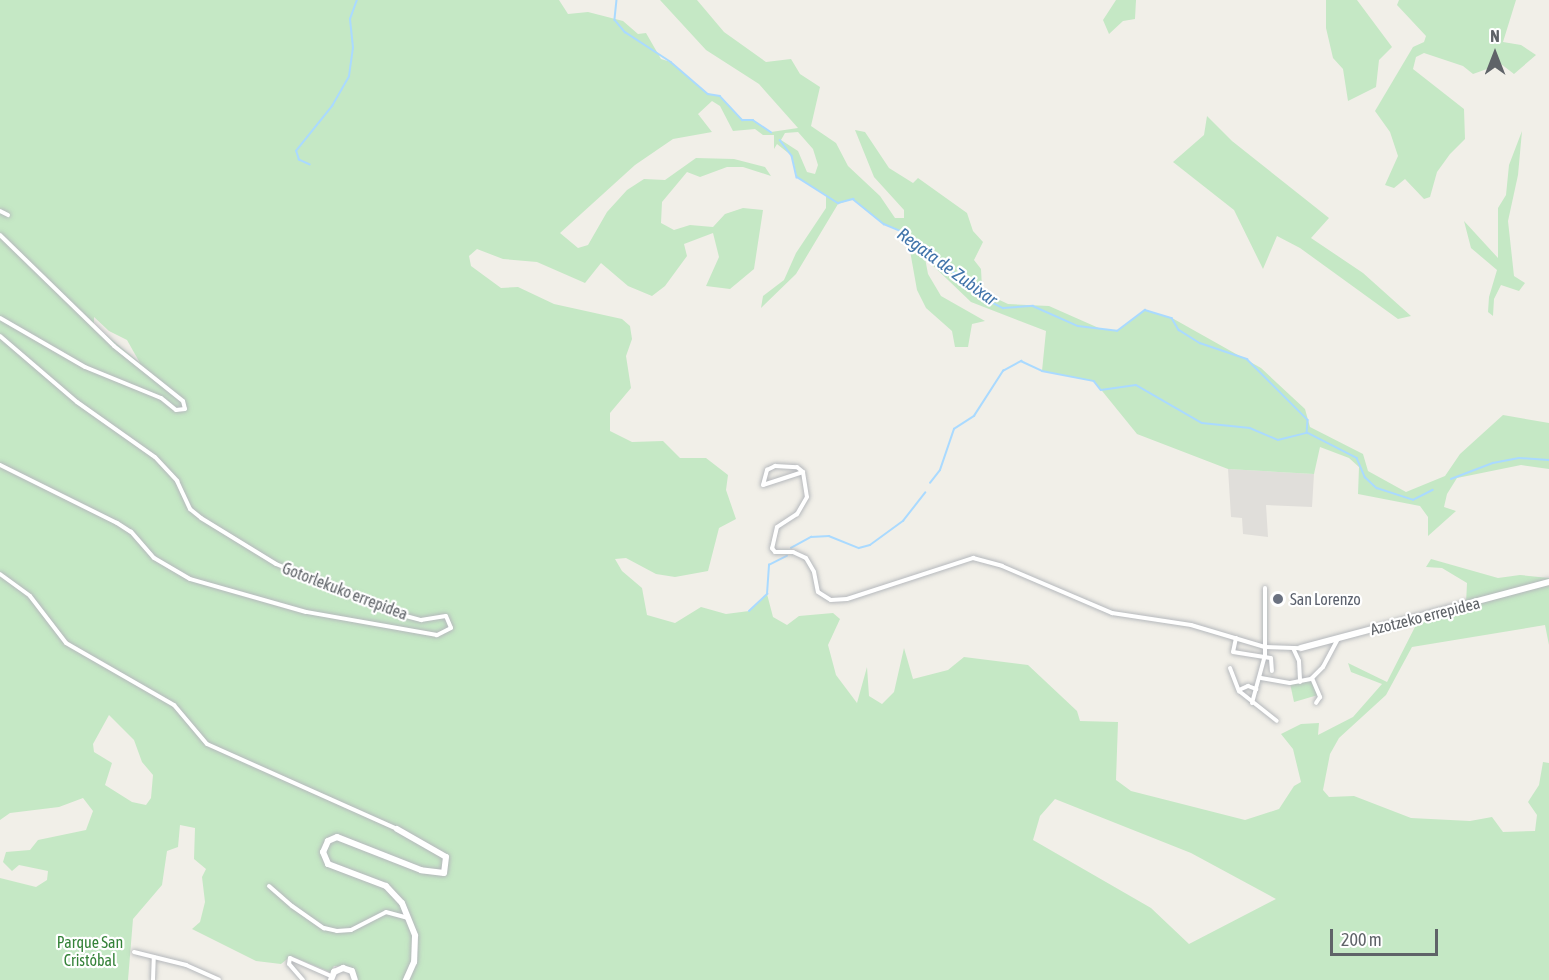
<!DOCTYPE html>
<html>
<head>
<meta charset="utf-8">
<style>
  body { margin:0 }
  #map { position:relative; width:1549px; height:980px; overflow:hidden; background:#f1efe8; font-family:"Asap Condensed",sans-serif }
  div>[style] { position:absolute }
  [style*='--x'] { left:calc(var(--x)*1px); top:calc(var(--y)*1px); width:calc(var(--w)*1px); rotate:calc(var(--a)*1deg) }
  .industrial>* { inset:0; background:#e0deda }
  .green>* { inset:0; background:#c5e8c5 }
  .stream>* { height:1.5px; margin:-0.75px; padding:0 0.75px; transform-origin:0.75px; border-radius:0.75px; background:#aadaff }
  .roads { filter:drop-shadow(0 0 2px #b5b8bc) drop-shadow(0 0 2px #b5b8bc) }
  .street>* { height:4px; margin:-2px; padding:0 2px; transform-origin:2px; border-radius:2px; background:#fff }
  .secondary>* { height:6px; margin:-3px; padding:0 3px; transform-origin:3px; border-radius:3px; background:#fff }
  .dots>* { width:16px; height:16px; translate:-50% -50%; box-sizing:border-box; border:3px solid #fff; border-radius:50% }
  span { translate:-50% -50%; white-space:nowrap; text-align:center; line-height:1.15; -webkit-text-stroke:4.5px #fff; paint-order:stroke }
  .street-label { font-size:16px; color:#5f6368 }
  .worship-label { font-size:16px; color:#5b616d }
  .left { translate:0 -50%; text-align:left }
  .park-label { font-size:16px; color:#348238 }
  .water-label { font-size:18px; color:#4174aa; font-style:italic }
  .north { position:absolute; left:1465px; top:24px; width:60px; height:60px; -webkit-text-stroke:4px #fff; paint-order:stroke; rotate:0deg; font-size:16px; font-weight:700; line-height:24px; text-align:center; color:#5f6368 }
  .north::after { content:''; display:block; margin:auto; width:21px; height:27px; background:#5f6368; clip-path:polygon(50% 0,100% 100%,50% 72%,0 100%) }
  .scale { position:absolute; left:1330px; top:929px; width:108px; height:27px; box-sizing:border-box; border:3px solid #5f6368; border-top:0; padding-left:8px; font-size:18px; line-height:21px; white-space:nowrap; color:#5f6368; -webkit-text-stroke:4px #fff; paint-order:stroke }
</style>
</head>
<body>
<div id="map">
  <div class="industrial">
    <i style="clip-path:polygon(1228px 469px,1314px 474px,1312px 507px,1266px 505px,1268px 537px,1243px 534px,1242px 518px,1231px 517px)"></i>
  </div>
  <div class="green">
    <i style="clip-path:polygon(evenodd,0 0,559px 0,568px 14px,588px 12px,623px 21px,638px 34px,646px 33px,661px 59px,671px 62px,708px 94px,720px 96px,742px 119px,753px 120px,771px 132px,798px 128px,759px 84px,706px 50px,660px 0,697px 0,724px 32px,766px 62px,791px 59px,800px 74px,820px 87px,811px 126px,836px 143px,848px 166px,880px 196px,895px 218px,904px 218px,904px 210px,874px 177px,855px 130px,865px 132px,889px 168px,913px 183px,918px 178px,967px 213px,973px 231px,983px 242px,974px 260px,981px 269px,982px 288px,991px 296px,1008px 304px,1049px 306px,1101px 329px,1117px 331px,1145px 310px,1172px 318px,1261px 368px,1305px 409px,1310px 427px,1363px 454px,1368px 471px,1406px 492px,1445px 476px,1460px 454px,1503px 415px,1549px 423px,1549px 469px,1521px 465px,1457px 478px,1447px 494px,1444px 507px,1456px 511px,1428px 536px,1428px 517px,1420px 506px,1358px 494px,1359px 467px,1349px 458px,1320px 447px,1314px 474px,1228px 469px,1137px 434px,1094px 381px,1042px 371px,1046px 331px,971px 302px,925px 258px,928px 274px,941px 296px,985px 321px,972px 324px,968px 347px,955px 347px,952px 331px,926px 308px,917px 290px,907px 234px,884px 224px,853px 199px,838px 204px,796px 274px,761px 308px,763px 296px,784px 280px,796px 253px,826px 208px,826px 195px,797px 177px,792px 156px,777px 144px,774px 149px,774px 135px,763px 135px,755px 129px,733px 131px,720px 106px,712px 101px,698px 114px,712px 132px,673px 139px,635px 165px,560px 233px,578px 248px,588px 245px,607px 212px,627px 190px,644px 179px,665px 180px,696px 158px,734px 159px,765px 167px,771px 176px,743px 167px,727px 167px,700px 177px,687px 172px,662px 202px,661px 223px,674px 230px,690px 225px,713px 227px,725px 214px,743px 208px,763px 210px,754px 269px,730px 289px,706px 286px,719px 257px,713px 233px,684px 244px,687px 256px,665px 286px,652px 296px,628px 286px,601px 263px,585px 283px,537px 262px,503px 259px,477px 249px,469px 256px,471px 266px,501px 288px,518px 287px,554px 304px,622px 319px,630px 326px,632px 339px,626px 356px,631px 388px,610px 413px,610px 431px,632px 442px,663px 441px,680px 458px,706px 458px,728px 475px,726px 490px,736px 519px,719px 528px,708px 571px,675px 577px,656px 574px,626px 558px,615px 559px,622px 571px,642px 588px,647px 615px,675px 623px,701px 607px,726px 614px,749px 611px,767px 594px,773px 617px,787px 625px,799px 616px,833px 613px,840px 619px,828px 645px,836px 675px,857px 703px,867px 667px,869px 696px,882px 704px,894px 692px,904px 648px,913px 679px,948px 670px,964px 657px,1028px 665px,1077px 711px,1080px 721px,1118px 722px,1116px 780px,1131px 791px,1245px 820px,1279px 809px,1294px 786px,1301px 782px,1293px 749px,1281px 734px,1301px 724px,1319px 723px,1318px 735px,1353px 717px,1382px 684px,1351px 672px,1348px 663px,1387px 682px,1418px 621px,1427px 614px,1466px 604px,1467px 583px,1442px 568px,1426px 567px,1431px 559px,1498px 578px,1520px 575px,1549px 578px,1549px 645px,1545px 625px,1412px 647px,1386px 695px,1339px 738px,1330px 754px,1323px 790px,1329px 797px,1354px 796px,1411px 818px,1470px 821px,1492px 817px,1503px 832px,1535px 831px,1537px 815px,1528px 802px,1539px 785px,1543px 762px,1549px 763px,1549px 980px,351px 980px,351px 967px,334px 966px,330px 972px,291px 956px,281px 964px,256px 961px,192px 929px,200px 922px,205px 902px,202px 877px,206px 869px,194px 859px,195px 828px,180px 825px,178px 847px,167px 851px,162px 885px,133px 919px,128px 980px,0 980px,0 878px,36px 887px,47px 880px,48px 871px,19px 865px,12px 871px,3px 862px,6px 852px,30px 850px,38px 840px,86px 830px,93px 811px,83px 798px,59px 807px,10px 813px,0 820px,0 0,798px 132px,813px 149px,818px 165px,815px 174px,807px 172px,798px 151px,781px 140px,785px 133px,798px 132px,0 0,94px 317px,109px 331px,127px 340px,140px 363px,94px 325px,94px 317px,0 0,109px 715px,134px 740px,142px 762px,153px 775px,151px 798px,146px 805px,132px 802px,105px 785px,112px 763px,94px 752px,93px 744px,109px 715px,0 0,1055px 799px,1191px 853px,1276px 899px,1189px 944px,1151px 908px,1033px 840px,1040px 816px,1055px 799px)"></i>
    <i style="clip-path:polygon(1116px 0,1136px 0,1135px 19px,1123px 21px,1109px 34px,1103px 20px)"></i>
    <i style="clip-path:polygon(1326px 0,1357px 0,1392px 47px,1379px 60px,1376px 87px,1348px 101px,1343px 69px,1333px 58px,1326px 28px)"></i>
    <i style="clip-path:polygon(1399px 0,1516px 0,1503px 42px,1521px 45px,1536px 55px,1514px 74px,1501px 64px,1473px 74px,1463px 66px,1424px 53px,1416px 57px,1413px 69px,1464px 109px,1465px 139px,1450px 154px,1437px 172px,1430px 197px,1424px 199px,1405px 179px,1394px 188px,1385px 185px,1398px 156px,1390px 132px,1375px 111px,1413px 47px,1424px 42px,1426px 36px,1397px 5px)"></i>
    <i style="clip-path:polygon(1207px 116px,1232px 141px,1329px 218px,1311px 238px,1363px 273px,1411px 316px,1398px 319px,1300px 248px,1277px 236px,1263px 269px,1234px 210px,1173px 162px,1204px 135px)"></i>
    <i style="clip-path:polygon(1522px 131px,1518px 175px,1508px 221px,1514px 276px,1525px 283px,1519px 291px,1501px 285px,1494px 299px,1493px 316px,1488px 312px,1489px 297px,1497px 270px,1471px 248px,1464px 221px,1498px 258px,1498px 208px,1506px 195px,1509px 165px)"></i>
    <i style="clip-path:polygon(1311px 679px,1318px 695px,1294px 702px,1290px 683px)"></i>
  </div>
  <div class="stream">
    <i style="--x:617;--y:0;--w:20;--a:96"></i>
    <i style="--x:615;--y:20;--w:16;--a:50"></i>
    <i style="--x:625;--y:32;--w:55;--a:33.1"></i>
    <i style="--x:671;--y:62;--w:49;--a:40.9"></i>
    <i style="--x:708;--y:94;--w:12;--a:9"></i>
    <i style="--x:720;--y:96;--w:33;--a:47"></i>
    <i style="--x:742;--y:120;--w:11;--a:0"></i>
    <i style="--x:753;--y:120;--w:22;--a:34"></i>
    <i style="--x:780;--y:140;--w:20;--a:53"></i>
    <i style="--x:792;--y:156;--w:22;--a:77"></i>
    <i style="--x:797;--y:177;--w:49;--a:32.4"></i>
    <i style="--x:838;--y:203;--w:16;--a:-15"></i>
    <i style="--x:853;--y:199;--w:40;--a:39"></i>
    <i style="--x:884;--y:224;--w:25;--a:23"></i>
    <i style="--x:907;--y:234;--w:106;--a:39.3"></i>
    <i style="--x:989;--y:301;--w:16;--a:27"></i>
    <i style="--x:1003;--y:308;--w:30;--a:-4"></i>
    <i style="--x:1033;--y:306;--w:49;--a:24"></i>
    <i style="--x:1078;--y:326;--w:39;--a:7"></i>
    <i style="--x:1117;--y:331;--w:35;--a:-37"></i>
    <i style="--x:1145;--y:310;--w:28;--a:17"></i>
    <i style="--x:1172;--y:318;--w:14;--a:60"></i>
    <i style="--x:1179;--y:330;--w:25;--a:32"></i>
    <i style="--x:1200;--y:343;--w:50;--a:18.8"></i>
    <i style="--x:1247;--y:359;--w:86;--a:45"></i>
    <i style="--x:1308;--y:420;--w:13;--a:94"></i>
    <i style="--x:310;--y:165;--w:12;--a:-156"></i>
    <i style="--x:299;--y:160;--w:9;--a:-108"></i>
    <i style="--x:296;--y:151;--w:58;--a:-51.3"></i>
    <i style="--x:332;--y:106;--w:34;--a:-60"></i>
    <i style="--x:349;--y:76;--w:28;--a:-82"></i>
    <i style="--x:353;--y:48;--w:29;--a:-96"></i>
    <i style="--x:350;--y:19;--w:20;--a:-70"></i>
    <i style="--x:1308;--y:433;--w:55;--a:27"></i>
    <i style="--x:1357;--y:458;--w:21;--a:67"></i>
    <i style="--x:1365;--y:477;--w:16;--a:43"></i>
    <i style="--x:1377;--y:488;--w:38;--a:18"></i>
    <i style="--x:1413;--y:500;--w:22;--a:-27"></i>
    <i style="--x:1451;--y:479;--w:45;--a:-20.9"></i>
    <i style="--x:1493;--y:463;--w:26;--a:-11"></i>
    <i style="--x:1519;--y:458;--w:30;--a:4"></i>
    <i style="--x:930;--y:483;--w:16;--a:-52"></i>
    <i style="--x:940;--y:470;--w:43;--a:-71.1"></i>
    <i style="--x:954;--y:429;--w:24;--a:-33"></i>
    <i style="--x:974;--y:416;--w:54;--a:-57.2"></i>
    <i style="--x:1003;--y:371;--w:21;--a:-29"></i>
    <i style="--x:1021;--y:361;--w:23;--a:25"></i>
    <i style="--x:1042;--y:371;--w:53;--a:10.9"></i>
    <i style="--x:1094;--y:381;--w:11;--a:52"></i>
    <i style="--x:1101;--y:390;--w:35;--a:-8"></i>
    <i style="--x:1136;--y:385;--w:76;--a:29.9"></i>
    <i style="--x:1202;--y:423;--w:48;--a:5.9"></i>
    <i style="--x:1250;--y:428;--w:30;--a:23"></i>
    <i style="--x:1278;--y:440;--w:29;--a:-14"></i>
    <i style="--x:791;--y:548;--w:23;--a:-29"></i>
    <i style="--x:811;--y:537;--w:18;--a:-3"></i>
    <i style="--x:829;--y:536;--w:32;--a:22"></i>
    <i style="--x:859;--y:548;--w:11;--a:-15"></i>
    <i style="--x:870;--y:545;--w:41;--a:-36"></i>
    <i style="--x:903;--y:521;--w:36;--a:-52"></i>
    <i style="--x:749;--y:611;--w:25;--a:-43"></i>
    <i style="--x:767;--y:594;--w:29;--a:-86"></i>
    <i style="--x:769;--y:565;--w:20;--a:-27"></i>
  </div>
  <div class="roads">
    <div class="street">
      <i style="--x:0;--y:211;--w:9;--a:27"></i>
      <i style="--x:0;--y:235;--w:159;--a:44.2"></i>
      <i style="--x:114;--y:346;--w:88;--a:38.6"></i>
      <i style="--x:183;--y:401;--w:8;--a:76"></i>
      <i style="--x:185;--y:409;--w:9;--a:174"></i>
      <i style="--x:176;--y:410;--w:19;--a:-141"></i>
      <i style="--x:161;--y:398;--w:82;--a:-157.8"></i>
      <i style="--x:85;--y:367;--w:98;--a:-150"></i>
      <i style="--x:0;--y:336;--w:101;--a:40.6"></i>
      <i style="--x:77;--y:402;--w:95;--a:35.2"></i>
      <i style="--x:155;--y:457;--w:33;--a:47"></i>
      <i style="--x:177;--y:481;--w:31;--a:65"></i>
      <i style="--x:190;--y:509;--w:14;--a:39"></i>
      <i style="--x:201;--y:518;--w:88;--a:31.5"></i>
      <i style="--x:276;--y:564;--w:136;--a:22"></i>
      <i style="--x:402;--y:615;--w:20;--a:15"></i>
      <i style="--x:421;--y:620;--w:25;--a:-9"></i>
      <i style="--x:446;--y:616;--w:13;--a:67"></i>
      <i style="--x:451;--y:628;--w:16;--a:153"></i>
      <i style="--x:437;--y:635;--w:133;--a:-170"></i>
      <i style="--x:306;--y:612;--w:121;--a:-164.1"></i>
      <i style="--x:190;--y:579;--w:42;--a:-149.7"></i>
      <i style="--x:154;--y:558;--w:35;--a:-131"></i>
      <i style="--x:131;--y:532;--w:17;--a:-147"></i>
      <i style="--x:117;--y:523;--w:131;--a:-153.6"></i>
      <i style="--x:763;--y:485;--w:16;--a:-75"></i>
      <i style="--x:767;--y:470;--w:9;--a:-27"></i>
      <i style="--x:775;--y:466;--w:22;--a:3"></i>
      <i style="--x:797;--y:467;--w:8;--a:40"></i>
      <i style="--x:803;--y:472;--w:25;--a:81"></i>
      <i style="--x:807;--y:497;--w:20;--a:120"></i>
      <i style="--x:797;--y:514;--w:24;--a:147"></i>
      <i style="--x:777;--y:527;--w:22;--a:103"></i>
      <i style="--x:772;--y:548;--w:5;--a:53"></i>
      <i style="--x:775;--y:552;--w:18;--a:0"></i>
      <i style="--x:793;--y:552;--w:14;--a:25"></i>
      <i style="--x:806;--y:558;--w:16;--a:60"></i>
      <i style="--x:814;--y:572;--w:20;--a:79"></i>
      <i style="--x:818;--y:592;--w:15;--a:32"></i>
      <i style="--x:831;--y:600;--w:16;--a:-4"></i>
      <i style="--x:847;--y:599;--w:133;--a:-18"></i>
      <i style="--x:973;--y:558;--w:30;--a:15"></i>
      <i style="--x:1002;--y:566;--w:120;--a:23.1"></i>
      <i style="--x:1112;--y:613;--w:80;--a:8.6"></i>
      <i style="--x:1191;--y:625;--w:77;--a:16.6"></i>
      <i style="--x:1265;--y:647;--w:36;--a:2"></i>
      <i style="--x:763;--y:485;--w:42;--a:-18"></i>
      <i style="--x:0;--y:574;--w:37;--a:36"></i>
      <i style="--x:30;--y:596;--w:59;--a:52.5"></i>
      <i style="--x:66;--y:643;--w:125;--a:29.9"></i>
      <i style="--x:174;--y:705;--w:51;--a:49.8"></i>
      <i style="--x:207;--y:744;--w:208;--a:24.1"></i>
      <i style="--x:1236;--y:638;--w:14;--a:102"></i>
      <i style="--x:1233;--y:652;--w:38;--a:9"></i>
      <i style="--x:1271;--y:658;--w:13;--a:86"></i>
      <i style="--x:1293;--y:648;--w:14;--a:65"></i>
      <i style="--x:1299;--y:661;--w:21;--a:87"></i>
      <i style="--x:1230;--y:668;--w:25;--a:69"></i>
      <i style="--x:1239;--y:691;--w:48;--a:38.3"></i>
      <i style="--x:1261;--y:678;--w:29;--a:10"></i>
      <i style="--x:1290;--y:683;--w:21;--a:-11"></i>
      <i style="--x:1311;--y:679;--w:17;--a:-45"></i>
      <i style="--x:1323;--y:667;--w:32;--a:-62"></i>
      <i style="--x:1312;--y:678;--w:21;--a:67"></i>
      <i style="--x:1320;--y:697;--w:7;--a:124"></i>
      <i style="--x:1239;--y:690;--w:10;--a:-24"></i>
      <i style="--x:1248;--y:686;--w:9;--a:21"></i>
      <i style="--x:1252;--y:703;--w:50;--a:-74.8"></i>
      <i style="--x:1265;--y:655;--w:67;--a:-90"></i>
      <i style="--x:269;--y:886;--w:30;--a:41"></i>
      <i style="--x:292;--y:906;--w:39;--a:35"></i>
      <i style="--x:324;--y:928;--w:13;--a:13"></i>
      <i style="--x:337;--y:931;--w:14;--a:-4"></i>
      <i style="--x:351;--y:930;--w:39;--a:-27"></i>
      <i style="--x:386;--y:912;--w:23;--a:15"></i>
      <i style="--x:134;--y:952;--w:54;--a:14"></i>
      <i style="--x:186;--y:965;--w:36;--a:24"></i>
      <i style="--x:153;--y:980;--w:23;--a:-88"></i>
      <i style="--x:303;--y:980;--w:21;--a:-131"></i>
      <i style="--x:289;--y:964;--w:6;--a:-81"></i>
      <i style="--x:290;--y:958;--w:45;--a:23.7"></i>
    </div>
    <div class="secondary">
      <i style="--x:1301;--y:648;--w:257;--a:-14.9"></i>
      <i style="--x:397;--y:829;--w:56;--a:29.7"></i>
      <i style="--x:446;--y:857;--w:16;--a:97"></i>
      <i style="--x:444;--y:873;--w:23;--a:-173"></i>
      <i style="--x:421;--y:870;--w:90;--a:-158.6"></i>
      <i style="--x:337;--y:837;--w:10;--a:156"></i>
      <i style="--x:328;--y:841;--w:12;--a:114"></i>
      <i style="--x:323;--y:852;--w:13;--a:67"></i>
      <i style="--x:328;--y:864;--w:62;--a:20.8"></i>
      <i style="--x:386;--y:886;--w:23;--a:47"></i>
      <i style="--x:402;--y:903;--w:35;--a:68"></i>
      <i style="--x:415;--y:936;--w:26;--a:92"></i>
      <i style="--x:414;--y:962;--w:20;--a:114"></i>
      <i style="--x:331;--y:980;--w:9;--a:-69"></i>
      <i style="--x:334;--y:972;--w:10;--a:-24"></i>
      <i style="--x:343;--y:968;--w:9;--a:18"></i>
      <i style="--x:352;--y:971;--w:9;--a:72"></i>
    </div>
  </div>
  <div class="dots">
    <i style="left:1278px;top:599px;background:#6b7280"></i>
  </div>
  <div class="street-label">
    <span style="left:345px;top:591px;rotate:21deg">Gotorlekuko errepidea</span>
    <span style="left:1425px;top:616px;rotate:-14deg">Azotzeko errepidea</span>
  </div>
  <div class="worship-label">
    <span class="left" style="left:1290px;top:599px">San Lorenzo</span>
  </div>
  <div class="park-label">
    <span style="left:90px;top:951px">Parque San<br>Cristóbal</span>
  </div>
  <div class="water-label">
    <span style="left:947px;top:267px;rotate:36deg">Regata de Zubixar</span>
  </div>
  <div class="north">N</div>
  <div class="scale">200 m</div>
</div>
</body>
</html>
